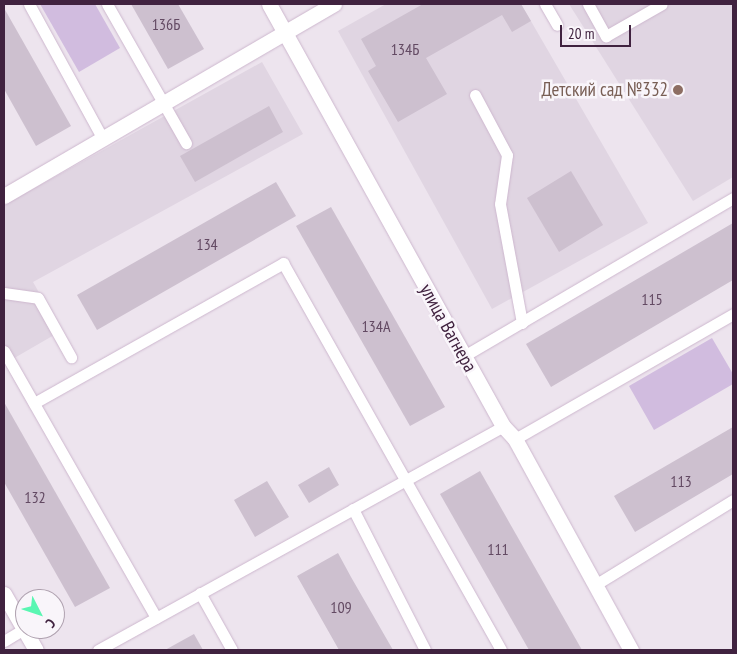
<!DOCTYPE html>
<html>
<head>
<meta charset="utf-8">
<style>
  body { margin:0 }
  #map { position:relative; width:737px; height:654px; overflow:hidden; background:#ede4ee; font-family:"PT Sans Narrow",sans-serif }
  div>[style] { position:absolute }
  [style*='--x'] { left:calc(var(--x)*1px); top:calc(var(--y)*1px); width:calc(var(--w)*1px); rotate:calc(var(--a)*1deg) }
  .built>* { inset:0; background:#e0d5e2 }
  .green>* { inset:0; background:#d1bcdf }
  .building>* { inset:0; background:#cdc0cf }
  .roads { filter:drop-shadow(0 0 1px #cdb7ce) drop-shadow(0 0 1px #cdb7ce) }
  .lane>* { height:11px; margin:-5.5px; padding:0 5.5px; transform-origin:5.5px; border-radius:5.5px; background:#fff }
  .street>* { height:15px; margin:-7.5px; padding:0 7.5px; transform-origin:7.5px; border-radius:7.5px; background:#fff }
  .secondary>* { height:15px; margin:-7.5px; padding:0 7.5px; transform-origin:7.5px; border-radius:7.5px; background:#fff }
  .dots>* { width:14px; height:14px; translate:-50% -50%; box-sizing:border-box; border:2px solid #f9f5fa; border-radius:50% }
  span { translate:-50% -50%; white-space:nowrap; text-align:center; line-height:1.15; -webkit-text-stroke:5px #f9f5fa; paint-order:stroke }
  .number-label { font-size:16px; color:#634a63 }
  .number-label span { -webkit-text-stroke-width:0 }
  .education-label { font-size:19px; color:#785e54 }
  .right { translate:-100% -50%; text-align:right }
  .street-label { font-size:19px; color:#40223f }
  .frame { position:absolute; inset:0; border:5px solid #40223f; pointer-events:none }
  .north { position:absolute; left:15px; top:589px; width:50px; height:50px; box-sizing:border-box; background:#f9f5fa; border:1px solid #afa1af; border-radius:50%; rotate:131deg; font-size:14px; font-weight:700; line-height:20px; text-align:center; color:#40223f }
  .north::after { content:''; display:block; margin:auto; width:18px; height:22px; background:#5af6b2; clip-path:polygon(50% 0,100% 100%,50% 72%,0 100%) }
  .scale { position:absolute; left:560px; top:25px; width:71px; height:22px; box-sizing:border-box; border:2px solid #40223f; border-top:0; padding-left:6px; font-size:15px; line-height:18px; white-space:nowrap; color:#40223f; -webkit-text-stroke:4px #f9f5fa; paint-order:stroke }
</style>
</head>
<body>
<div id="map">
  <div class="built">
    <i style="clip-path:polygon(386px 4px,521px 4px,648px 223px,492px 309px,338px 31px)"></i>
    <i style="clip-path:polygon(569px 4px,733px 4px,733px 177px,693px 201px)"></i>
    <i style="clip-path:polygon(262px 62px,303px 134px,33px 282px,61px 331px,4px 364px,4px 205px)"></i>
  </div>
  <div class="green">
    <i style="clip-path:polygon(40px 4px,95px 4px,120px 48px,79px 72px)"></i>
    <i style="clip-path:polygon(712px 338px,733px 374px,733px 384px,654px 430px,629px 386px)"></i>
  </div>
  <div class="building">
    <i style="clip-path:polygon(131px 4px,178px 4px,204px 49px,168px 69px)"></i>
    <i style="clip-path:polygon(423px 4px,521px 4px,531px 21px,512px 32px,502px 15px,426px 58px,447px 94px,398px 122px,368px 71px,376px 66px,361px 39px)"></i>
    <i style="clip-path:polygon(4px 8px,71px 126px,36px 146px,4px 89px)"></i>
    <i style="clip-path:polygon(269px 106px,283px 132px,195px 182px,180px 156px)"></i>
    <i style="clip-path:polygon(571px 171px,603px 225px,559px 252px,527px 198px)"></i>
    <i style="clip-path:polygon(276px 182px,296px 216px,97px 330px,77px 295px)"></i>
    <i style="clip-path:polygon(331px 207px,445px 407px,410px 426px,296px 226px)"></i>
    <i style="clip-path:polygon(733px 223px,733px 280px,551px 387px,526px 344px)"></i>
    <i style="clip-path:polygon(4px 402px,110px 588px,75px 607px,4px 482px)"></i>
    <i style="clip-path:polygon(733px 427px,733px 474px,635px 532px,614px 496px)"></i>
    <i style="clip-path:polygon(329px 467px,339px 485px,309px 503px,298px 485px)"></i>
    <i style="clip-path:polygon(480px 471px,582px 650px,529px 650px,440px 494px)"></i>
    <i style="clip-path:polygon(267px 481px,289px 517px,255px 537px,234px 500px)"></i>
    <i style="clip-path:polygon(338px 553px,351px 577px,393px 650px,339px 650px,297px 576px)"></i>
    <i style="clip-path:polygon(194px 634px,203px 650px,165px 650px)"></i>
  </div>
  <div class="roads">
    <div class="lane">
      <i style="--x:29;--y:4;--w:154;--a:61.3"></i>
      <i style="--x:107;--y:4;--w:160;--a:60.4"></i>
      <i style="--x:545;--y:4;--w:24;--a:60"></i>
      <i style="--x:588;--y:4;--w:37;--a:61"></i>
      <i style="--x:606;--y:36;--w:64;--a:-29.7"></i>
      <i style="--x:475;--y:95;--w:68;--a:61.9"></i>
      <i style="--x:507;--y:155;--w:49;--a:98.1"></i>
      <i style="--x:500;--y:204;--w:121;--a:79.5"></i>
      <i style="--x:4;--y:293;--w:34;--a:8"></i>
      <i style="--x:38;--y:298;--w:68;--a:60.8"></i>
      <i style="--x:4;--y:351;--w:307;--a:60.3"></i>
      <i style="--x:464;--y:356;--w:312;--a:-30.4"></i>
      <i style="--x:34;--y:403;--w:286;--a:-29.3"></i>
      <i style="--x:283;--y:263;--w:444;--a:60.6"></i>
      <i style="--x:515;--y:439;--w:251;--a:-29.8"></i>
      <i style="--x:353;--y:509;--w:158;--a:62.9"></i>
      <i style="--x:595;--y:585;--w:162;--a:-31.6"></i>
      <i style="--x:200;--y:593;--w:65;--a:60.7"></i>
      <i style="--x:4;--y:641;--w:23;--a:-31"></i>
      <i style="--x:98;--y:650;--w:463;--a:-28.9"></i>
    </div>
    <div class="street">
      <i style="--x:269;--y:4;--w:483;--a:61"></i>
      <i style="--x:503;--y:426;--w:18;--a:47"></i>
      <i style="--x:515;--y:439;--w:241;--a:61.2"></i>
      <i style="--x:4;--y:196;--w:382;--a:-30.2"></i>
    </div>
    <div class="secondary">
      <i style="--x:4;--y:594;--w:64;--a:60.3"></i>
    </div>
  </div>
  <div class="dots">
    <i style="left:678px;top:90px;background:#8d6e63"></i>
  </div>
  <div class="number-label">
    <span style="left:166px;top:24px">136Б</span>
    <span style="left:405px;top:49px">134Б</span>
    <span style="left:207px;top:244px">134</span>
    <span style="left:652px;top:299px">115</span>
    <span style="left:376px;top:326px">134А</span>
    <span style="left:681px;top:481px">113</span>
    <span style="left:35px;top:497px">132</span>
    <span style="left:498px;top:549px">111</span>
    <span style="left:341px;top:607px">109</span>
  </div>
  <div class="education-label">
    <span class="right" style="left:668px;top:90px">Детский cад №332</span>
  </div>
  <div class="street-label">
    <span style="left:448px;top:328px;rotate:61deg">улица Вагнера</span>
  </div>
  <div class="frame"></div>
  <div class="north">С</div>
  <div class="scale">20 m</div>
</div>
</body>
</html>
